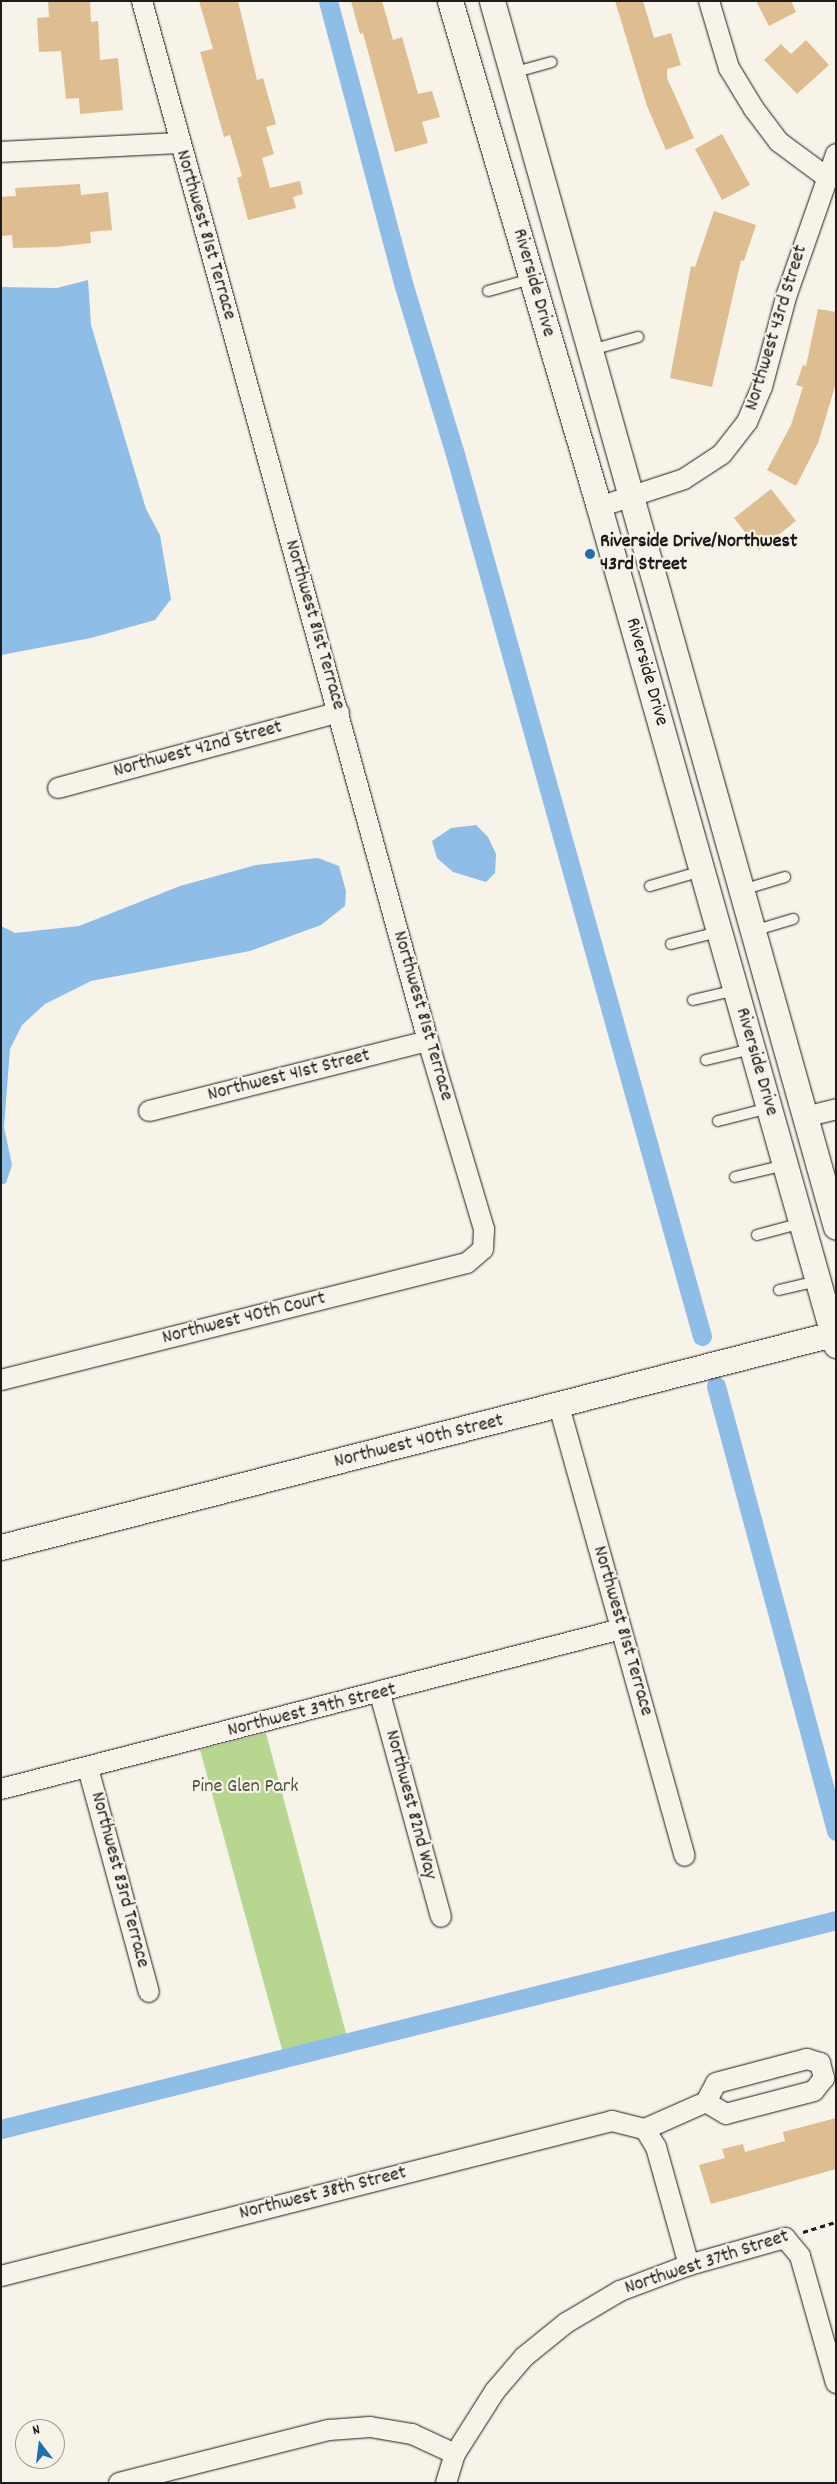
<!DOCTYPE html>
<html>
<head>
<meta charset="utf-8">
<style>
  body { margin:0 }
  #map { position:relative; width:837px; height:2484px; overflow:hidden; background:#f7f3e8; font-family:Dekko,sans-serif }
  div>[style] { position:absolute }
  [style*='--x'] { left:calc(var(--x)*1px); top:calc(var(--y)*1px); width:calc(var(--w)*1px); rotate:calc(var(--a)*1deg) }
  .green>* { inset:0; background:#b7d791 }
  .water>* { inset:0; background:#8ebde8 }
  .canal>* { height:19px; margin:-9.5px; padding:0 9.5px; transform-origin:9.5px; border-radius:9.5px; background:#8ebde8 }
  .building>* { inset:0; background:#debd90 }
  .path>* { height:3px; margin-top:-1.5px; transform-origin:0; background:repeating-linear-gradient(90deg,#1c1c1c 0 5px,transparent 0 9px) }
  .roads { filter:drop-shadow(0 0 1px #1c1c1c) drop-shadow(0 0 1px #1c1c1c) }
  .service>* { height:10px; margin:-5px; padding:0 5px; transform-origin:5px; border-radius:5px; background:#f7f3e8 }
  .minor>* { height:20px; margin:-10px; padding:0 10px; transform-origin:10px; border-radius:10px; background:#f7f3e8 }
  .tertiary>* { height:25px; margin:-12.5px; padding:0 12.5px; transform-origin:12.5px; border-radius:12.5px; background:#f7f3e8 }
  .dots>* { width:14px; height:14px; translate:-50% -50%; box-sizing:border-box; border:2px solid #f7f3e8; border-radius:50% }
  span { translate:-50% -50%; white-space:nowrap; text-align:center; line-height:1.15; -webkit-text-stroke:4.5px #f7f3e8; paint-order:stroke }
  .street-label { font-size:20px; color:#1c1c1c }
  .poi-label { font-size:20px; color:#1c1c1c; font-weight:700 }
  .left { translate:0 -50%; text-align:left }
  .park-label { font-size:20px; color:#4a543f }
  .frame { position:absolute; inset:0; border:2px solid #1c1c1c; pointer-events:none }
  .north { position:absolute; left:15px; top:2419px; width:50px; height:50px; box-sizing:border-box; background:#f7f3e8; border:1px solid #9f9d96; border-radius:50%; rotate:345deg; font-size:14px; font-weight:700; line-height:20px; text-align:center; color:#1c1c1c }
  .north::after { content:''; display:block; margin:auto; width:18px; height:22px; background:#1f6fb2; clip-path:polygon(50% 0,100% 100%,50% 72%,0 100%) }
</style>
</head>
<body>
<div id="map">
  <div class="green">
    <i style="clip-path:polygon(266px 1733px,347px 2037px,283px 2053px,200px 1750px)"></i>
  </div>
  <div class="water">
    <i style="clip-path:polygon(88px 280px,91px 325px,146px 509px,160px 535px,171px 599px,155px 620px,91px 638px,1px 655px,1px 287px,57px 288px)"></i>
    <i style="clip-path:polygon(476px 825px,488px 837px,496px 854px,495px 873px,486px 882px,453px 872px,437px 858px,432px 841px,451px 828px)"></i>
    <i style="clip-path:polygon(318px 858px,339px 866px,346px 891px,345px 906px,321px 925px,250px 951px,91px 981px,45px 1004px,22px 1025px,10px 1049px,4px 1127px,12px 1165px,6px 1183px,1px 1185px,1px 926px,15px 933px,79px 926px,180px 886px,256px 865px)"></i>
  </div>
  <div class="canal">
    <i style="--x:328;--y:1;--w:292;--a:75.1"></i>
    <i style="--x:403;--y:283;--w:179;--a:73.1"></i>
    <i style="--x:455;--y:454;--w:916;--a:74.36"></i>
    <i style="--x:716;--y:1386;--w:461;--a:74.9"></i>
    <i style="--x:1;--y:2129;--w:861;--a:-14.05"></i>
  </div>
  <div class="building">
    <i style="clip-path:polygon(48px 1px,90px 1px,91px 22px,98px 21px,100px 60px,118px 58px,123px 110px,80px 114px,79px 98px,66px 99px,61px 51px,39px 52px,37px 18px,49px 17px)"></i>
    <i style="clip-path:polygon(199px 1px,238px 1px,257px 80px,263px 78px,276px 124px,266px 127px,274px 154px,262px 158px,270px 188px,300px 181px,303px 194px,293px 197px,296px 208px,248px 220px,237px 178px,242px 176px,230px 135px,224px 137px,200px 52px,213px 49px)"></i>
    <i style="clip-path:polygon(351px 1px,382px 1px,393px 40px,402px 37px,418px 94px,432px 91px,440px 117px,422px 122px,428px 143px,395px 152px,363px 33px,360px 34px)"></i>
    <i style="clip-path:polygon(615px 1px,643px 1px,654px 38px,671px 33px,681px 65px,667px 69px,667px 78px,694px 138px,666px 150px,647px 106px)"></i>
    <i style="clip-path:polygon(756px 1px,791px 1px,796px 12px,769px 26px)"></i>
    <i style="clip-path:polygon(806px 40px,829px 65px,797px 94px,764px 60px,781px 44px,791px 54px)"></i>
    <i style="clip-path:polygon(722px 134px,750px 185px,722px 200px,695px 149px)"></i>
    <i style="clip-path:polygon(80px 184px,81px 195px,108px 192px,112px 230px,90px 232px,91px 243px,56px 247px,13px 248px,12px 235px,1px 236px,1px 197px,16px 196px,15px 188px)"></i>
    <i style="clip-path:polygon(714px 211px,756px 225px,744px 261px,741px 260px,712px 387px,670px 378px,691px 266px,695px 267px)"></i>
    <i style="clip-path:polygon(818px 309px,836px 312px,836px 383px,818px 443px,796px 486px,767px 470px,791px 425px,803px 387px,796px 385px,803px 365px,806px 366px)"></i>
    <i style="clip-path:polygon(771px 489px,796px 521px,759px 550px,734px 518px)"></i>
    <i style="clip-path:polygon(836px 2118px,836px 2169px,711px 2204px,699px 2165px,725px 2158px,722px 2149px,743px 2144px,745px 2152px,785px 2141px,783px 2132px)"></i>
  </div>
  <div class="path">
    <i style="--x:803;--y:2232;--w:34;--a:-17"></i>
  </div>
  <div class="roads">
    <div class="service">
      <i style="--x:512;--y:73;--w:41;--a:-15.4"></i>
      <i style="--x:488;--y:291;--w:45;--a:-15.6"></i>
      <i style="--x:591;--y:350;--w:49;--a:-15.5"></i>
      <i style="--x:650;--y:886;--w:54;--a:-16.1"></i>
      <i style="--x:742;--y:890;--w:45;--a:-16.8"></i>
      <i style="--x:753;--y:931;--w:42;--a:-16.7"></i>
      <i style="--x:671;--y:944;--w:49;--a:-14.3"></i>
      <i style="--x:693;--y:1000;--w:44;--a:-13.1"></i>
      <i style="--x:706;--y:1060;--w:46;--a:-13.7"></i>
      <i style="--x:718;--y:1121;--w:53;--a:-14.3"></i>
      <i style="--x:735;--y:1177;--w:51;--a:-13.5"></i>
      <i style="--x:757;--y:1235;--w:47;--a:-14.9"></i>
      <i style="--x:779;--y:1290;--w:39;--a:-13"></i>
    </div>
    <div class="minor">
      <i style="--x:709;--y:1;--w:70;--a:73.4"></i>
      <i style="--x:729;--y:68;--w:48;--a:58.6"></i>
      <i style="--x:754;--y:109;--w:41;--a:52.9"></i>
      <i style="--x:779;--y:142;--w:57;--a:36.5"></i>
      <i style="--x:1;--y:152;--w:178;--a:-2.9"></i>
      <i style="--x:599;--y:507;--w:89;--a:-18.2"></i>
      <i style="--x:684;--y:479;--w:45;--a:-33.3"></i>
      <i style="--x:722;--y:454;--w:41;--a:-52"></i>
      <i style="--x:747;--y:422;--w:38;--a:-67"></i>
      <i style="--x:762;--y:387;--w:96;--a:-75"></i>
      <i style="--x:787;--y:294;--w:148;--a:-70.7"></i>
      <i style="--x:58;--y:788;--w:291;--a:-15.1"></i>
      <i style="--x:149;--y:1111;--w:288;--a:-14.1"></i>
      <i style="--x:805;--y:1117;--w:32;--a:-14"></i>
      <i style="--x:1;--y:1380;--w:480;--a:-14.1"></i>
      <i style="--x:467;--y:1263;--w:21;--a:-41"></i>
      <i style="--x:483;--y:1249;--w:20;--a:-87"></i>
      <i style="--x:484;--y:1229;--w:196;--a:-106.6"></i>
      <i style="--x:428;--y:1041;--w:1079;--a:-105.38"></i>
      <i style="--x:559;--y:1406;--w:467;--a:74.4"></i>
      <i style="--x:380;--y:1694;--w:231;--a:74.7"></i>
      <i style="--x:88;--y:1768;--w:232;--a:74.8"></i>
      <i style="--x:1;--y:1789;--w:640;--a:-14.47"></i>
      <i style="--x:645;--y:2129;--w:67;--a:-23.9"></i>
      <i style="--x:706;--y:2102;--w:21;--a:-62"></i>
      <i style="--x:716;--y:2083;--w:94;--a:-14.8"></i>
      <i style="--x:807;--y:2059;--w:14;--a:17"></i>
      <i style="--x:820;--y:2063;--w:16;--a:75"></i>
      <i style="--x:824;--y:2078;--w:16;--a:128"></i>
      <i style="--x:814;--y:2091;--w:91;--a:165.4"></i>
      <i style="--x:726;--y:2114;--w:23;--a:-149"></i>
      <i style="--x:1;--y:2276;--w:630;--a:-14.23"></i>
      <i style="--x:612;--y:2121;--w:34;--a:14"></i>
      <i style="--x:645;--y:2129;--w:21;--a:59"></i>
      <i style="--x:656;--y:2147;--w:123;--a:74.4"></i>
      <i style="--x:119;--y:2483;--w:217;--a:-14.2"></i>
      <i style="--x:329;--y:2430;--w:41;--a:-4.2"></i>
      <i style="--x:370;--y:2427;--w:43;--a:9.5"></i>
      <i style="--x:412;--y:2434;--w:47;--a:24.9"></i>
      <i style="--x:455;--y:2454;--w:75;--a:-57.6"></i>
      <i style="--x:495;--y:2391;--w:45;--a:-49.5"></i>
      <i style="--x:524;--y:2357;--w:54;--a:-39"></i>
      <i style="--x:566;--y:2323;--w:63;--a:-30.7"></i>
      <i style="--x:620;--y:2291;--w:74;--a:-20.6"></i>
      <i style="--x:689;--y:2265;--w:100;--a:-15.7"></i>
      <i style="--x:785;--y:2238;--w:23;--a:50"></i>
      <i style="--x:800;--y:2256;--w:132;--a:74.2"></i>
      <i style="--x:446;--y:2483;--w:30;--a:-73"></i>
    </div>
    <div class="tertiary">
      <i style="--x:450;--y:1;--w:527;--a:73.59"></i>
      <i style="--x:599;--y:507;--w:871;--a:74.21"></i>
      <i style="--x:492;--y:1;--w:1273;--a:74.33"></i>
      <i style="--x:1;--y:1547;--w:862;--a:-14.37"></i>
    </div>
  </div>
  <div class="dots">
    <i style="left:590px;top:554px;background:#1f6fb2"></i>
  </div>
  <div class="street-label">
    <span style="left:205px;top:235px;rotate:74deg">Northwest 81st Terrace</span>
    <span style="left:533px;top:283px;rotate:74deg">Riverside Drive</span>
    <span style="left:777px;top:328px;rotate:-73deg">Northwest 43rd Street</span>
    <span style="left:314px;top:625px;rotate:74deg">Northwest 81st Terrace</span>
    <span style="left:646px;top:672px;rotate:74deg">Riverside Drive</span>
    <span style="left:198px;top:750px;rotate:-15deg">Northwest 42nd Street</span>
    <span style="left:422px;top:1016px;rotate:74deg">Northwest 81st Terrace</span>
    <span style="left:756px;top:1062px;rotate:74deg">Riverside Drive</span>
    <span style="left:289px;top:1076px;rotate:-14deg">Northwest 41st Street</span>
    <span style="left:244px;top:1319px;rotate:-14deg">Northwest 40th Court</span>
    <span style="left:419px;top:1442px;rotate:-14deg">Northwest 40th Street</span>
    <span style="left:622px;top:1631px;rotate:74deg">Northwest 81st Terrace</span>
    <span style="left:312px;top:1711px;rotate:-14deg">Northwest 39th Street</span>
    <span style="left:410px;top:1805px;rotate:75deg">Northwest 82nd Way</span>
    <span style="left:119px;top:1880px;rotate:75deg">Northwest 83rd Terrace</span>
    <span style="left:323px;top:2194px;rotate:-14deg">Northwest 38th Street</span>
    <span style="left:707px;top:2263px;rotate:-18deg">Northwest 37th Street</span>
  </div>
  <div class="poi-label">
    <span class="left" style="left:600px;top:554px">Riverside Drive/Northwest<br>43rd Street</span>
  </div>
  <div class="park-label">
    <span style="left:245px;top:1787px">Pine Glen Park</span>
  </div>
  <div class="frame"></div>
  <div class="north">N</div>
</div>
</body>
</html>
